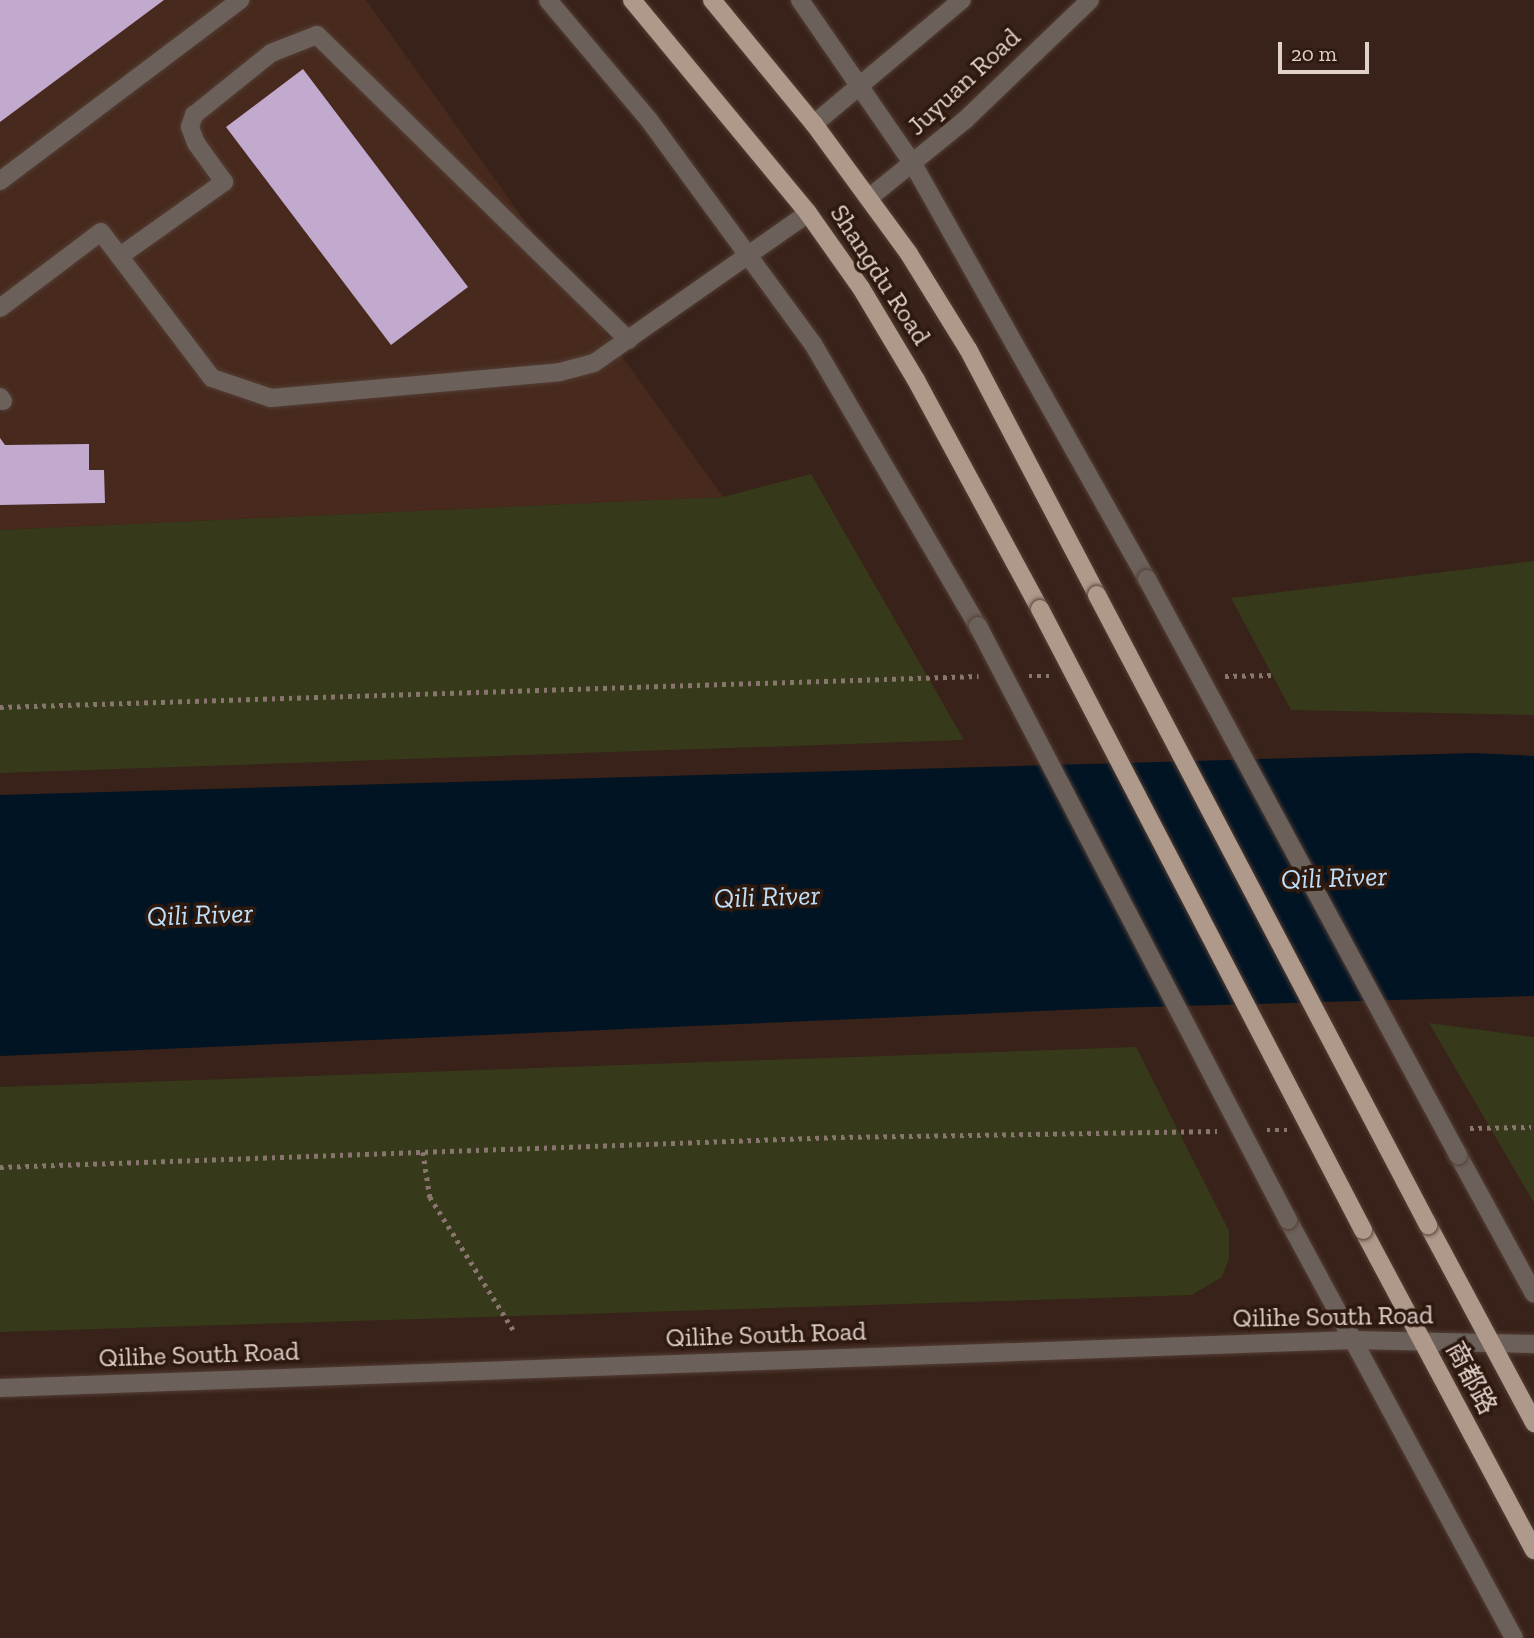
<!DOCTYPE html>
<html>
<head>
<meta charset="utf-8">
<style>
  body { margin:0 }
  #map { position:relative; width:1534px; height:1638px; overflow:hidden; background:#382219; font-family:"Zilla Slab","Noto Sans SC",serif }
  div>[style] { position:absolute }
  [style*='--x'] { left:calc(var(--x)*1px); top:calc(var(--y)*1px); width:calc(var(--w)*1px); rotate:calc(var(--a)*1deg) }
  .built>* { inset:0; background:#472a1d }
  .green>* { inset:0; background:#363a1a }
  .water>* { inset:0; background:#001424 }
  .building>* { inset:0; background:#c1aacd }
  .path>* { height:4.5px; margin-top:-2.25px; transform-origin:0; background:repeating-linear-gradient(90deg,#88766e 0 3.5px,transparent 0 8.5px) }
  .roads { filter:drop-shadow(0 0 2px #533e35) drop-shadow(0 0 2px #533e35) }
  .minor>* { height:18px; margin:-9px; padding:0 9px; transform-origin:9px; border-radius:9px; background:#6c615a }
  .major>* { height:18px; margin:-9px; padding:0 9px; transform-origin:9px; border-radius:9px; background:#af998b }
  .bridges { filter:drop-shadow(0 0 2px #533e35) drop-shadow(0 0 2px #533e35) }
  .minor-bridge>* { height:18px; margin:-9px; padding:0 9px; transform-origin:9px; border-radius:9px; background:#6c615a }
  .major-bridge>* { height:18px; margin:-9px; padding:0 9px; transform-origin:9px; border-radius:9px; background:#af998b }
  span { translate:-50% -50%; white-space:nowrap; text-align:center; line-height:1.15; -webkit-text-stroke:7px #2e190f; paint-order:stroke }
  .street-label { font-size:26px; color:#e0d1cb }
  .water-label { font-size:28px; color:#bedffa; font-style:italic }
  .scale { position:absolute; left:1278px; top:42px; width:91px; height:32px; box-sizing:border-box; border:4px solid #e0d1cb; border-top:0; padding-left:9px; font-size:21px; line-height:24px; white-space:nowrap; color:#e0d1cb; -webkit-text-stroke:5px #2e190f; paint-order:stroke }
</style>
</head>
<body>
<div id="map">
  <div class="built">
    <i style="clip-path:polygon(0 0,366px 0,723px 497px,0 530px)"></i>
  </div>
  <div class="green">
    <i style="clip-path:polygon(811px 474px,964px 740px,0 773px,0 530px,723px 497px)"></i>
    <i style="clip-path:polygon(1534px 561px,1534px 715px,1291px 710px,1231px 598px)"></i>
    <i style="clip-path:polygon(1429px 1023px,1534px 1037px,1534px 1203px)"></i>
    <i style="clip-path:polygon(1136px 1047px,1229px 1231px,1229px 1259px,1222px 1277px,1192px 1295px,0 1332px,0 1087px)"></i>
  </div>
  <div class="water">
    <i style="clip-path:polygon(1474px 753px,1534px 756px,1534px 996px,1111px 1008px,0 1056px,0 795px)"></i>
  </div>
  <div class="building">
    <i style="clip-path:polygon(0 0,164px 0,0 122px)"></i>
    <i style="clip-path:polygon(303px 69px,468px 287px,391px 345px,226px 127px)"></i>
    <i style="clip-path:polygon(0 438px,5px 445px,89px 444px,89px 470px,104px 470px,105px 503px,0 505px)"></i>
  </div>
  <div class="path">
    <i style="--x:1029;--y:676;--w:20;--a:0"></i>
    <i style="--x:1225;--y:676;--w:51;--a:-1.1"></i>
    <i style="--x:0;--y:707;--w:979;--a:-1.81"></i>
    <i style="--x:1470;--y:1128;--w:61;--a:-0.9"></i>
    <i style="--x:1267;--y:1130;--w:20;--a:0"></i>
    <i style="--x:423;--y:1152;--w:46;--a:81.2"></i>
    <i style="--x:430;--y:1197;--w:158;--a:57.9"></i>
    <i style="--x:0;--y:1167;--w:842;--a:-2.04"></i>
    <i style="--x:841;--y:1137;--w:376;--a:-0.9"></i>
  </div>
  <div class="roads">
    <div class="minor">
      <i style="--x:548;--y:0;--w:157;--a:49.9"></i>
      <i style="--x:649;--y:120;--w:278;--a:53.8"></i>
      <i style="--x:813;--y:344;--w:327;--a:59.7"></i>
      <i style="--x:800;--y:0;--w:199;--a:55.4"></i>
      <i style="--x:913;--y:164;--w:476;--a:60.6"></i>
      <i style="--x:814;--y:124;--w:193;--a:-40"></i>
      <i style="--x:0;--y:181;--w:301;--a:-37"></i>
      <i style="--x:870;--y:197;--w:122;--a:-39"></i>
      <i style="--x:965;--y:120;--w:173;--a:-43.8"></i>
      <i style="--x:120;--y:256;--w:128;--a:-35.4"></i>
      <i style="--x:224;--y:182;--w:48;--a:-125.7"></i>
      <i style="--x:196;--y:143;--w:17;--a:-111"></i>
      <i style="--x:190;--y:127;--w:13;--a:-72"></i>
      <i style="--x:194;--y:115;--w:99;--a:-38.8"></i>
      <i style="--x:271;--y:53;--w:49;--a:-21.4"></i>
      <i style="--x:317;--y:35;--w:436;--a:44.4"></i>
      <i style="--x:0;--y:308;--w:126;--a:-37"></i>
      <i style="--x:101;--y:232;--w:183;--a:52.8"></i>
      <i style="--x:212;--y:378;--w:62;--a:18.7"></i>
      <i style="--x:271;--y:398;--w:290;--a:-5.1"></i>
      <i style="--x:560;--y:372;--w:35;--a:-15"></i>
      <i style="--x:594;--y:363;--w:261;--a:-35"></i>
      <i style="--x:0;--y:397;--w:5;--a:53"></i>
      <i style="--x:1458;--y:1155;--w:158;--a:61.3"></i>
      <i style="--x:1288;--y:1220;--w:475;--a:61.6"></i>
      <i style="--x:0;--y:1388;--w:1354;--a:-2.03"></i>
      <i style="--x:1353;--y:1340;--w:181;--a:1.3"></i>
    </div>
    <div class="major">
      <i style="--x:632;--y:0;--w:276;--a:50.4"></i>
      <i style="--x:808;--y:213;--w:92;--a:54.8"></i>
      <i style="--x:861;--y:288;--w:107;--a:59.1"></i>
      <i style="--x:916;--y:380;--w:260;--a:61.6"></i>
      <i style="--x:712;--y:0;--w:161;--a:50.6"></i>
      <i style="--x:814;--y:124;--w:161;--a:53.8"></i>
      <i style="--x:909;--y:254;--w:112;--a:58.2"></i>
      <i style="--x:968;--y:349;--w:278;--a:62.3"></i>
      <i style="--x:1428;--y:1225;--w:225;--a:61.8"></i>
      <i style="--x:1363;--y:1230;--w:363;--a:61.9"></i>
    </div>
  </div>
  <div class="bridges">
    <div class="minor-bridge">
      <i style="--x:1147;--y:579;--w:655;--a:61.63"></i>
      <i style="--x:978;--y:626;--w:670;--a:62.44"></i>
    </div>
    <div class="major-bridge">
      <i style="--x:1097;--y:595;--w:712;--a:62.28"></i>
      <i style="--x:1040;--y:609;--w:700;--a:62.52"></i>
    </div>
  </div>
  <div class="street-label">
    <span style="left:964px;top:82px;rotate:-43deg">Juyuan Road</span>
    <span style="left:880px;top:275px;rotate:57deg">Shangdu Road</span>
    <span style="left:1333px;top:1317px;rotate:-1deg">Qilihe South Road</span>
    <span style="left:766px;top:1335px;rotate:-2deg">Qilihe South Road</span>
    <span style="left:199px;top:1355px;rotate:-2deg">Qilihe South Road</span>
    <span style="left:1471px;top:1378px;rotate:62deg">商都路</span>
  </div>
  <div class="water-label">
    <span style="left:1334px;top:878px;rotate:-2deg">Qili River</span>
    <span style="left:767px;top:897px;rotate:-2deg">Qili River</span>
    <span style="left:200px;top:915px;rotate:-2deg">Qili River</span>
  </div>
  <div class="scale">20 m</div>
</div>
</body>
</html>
